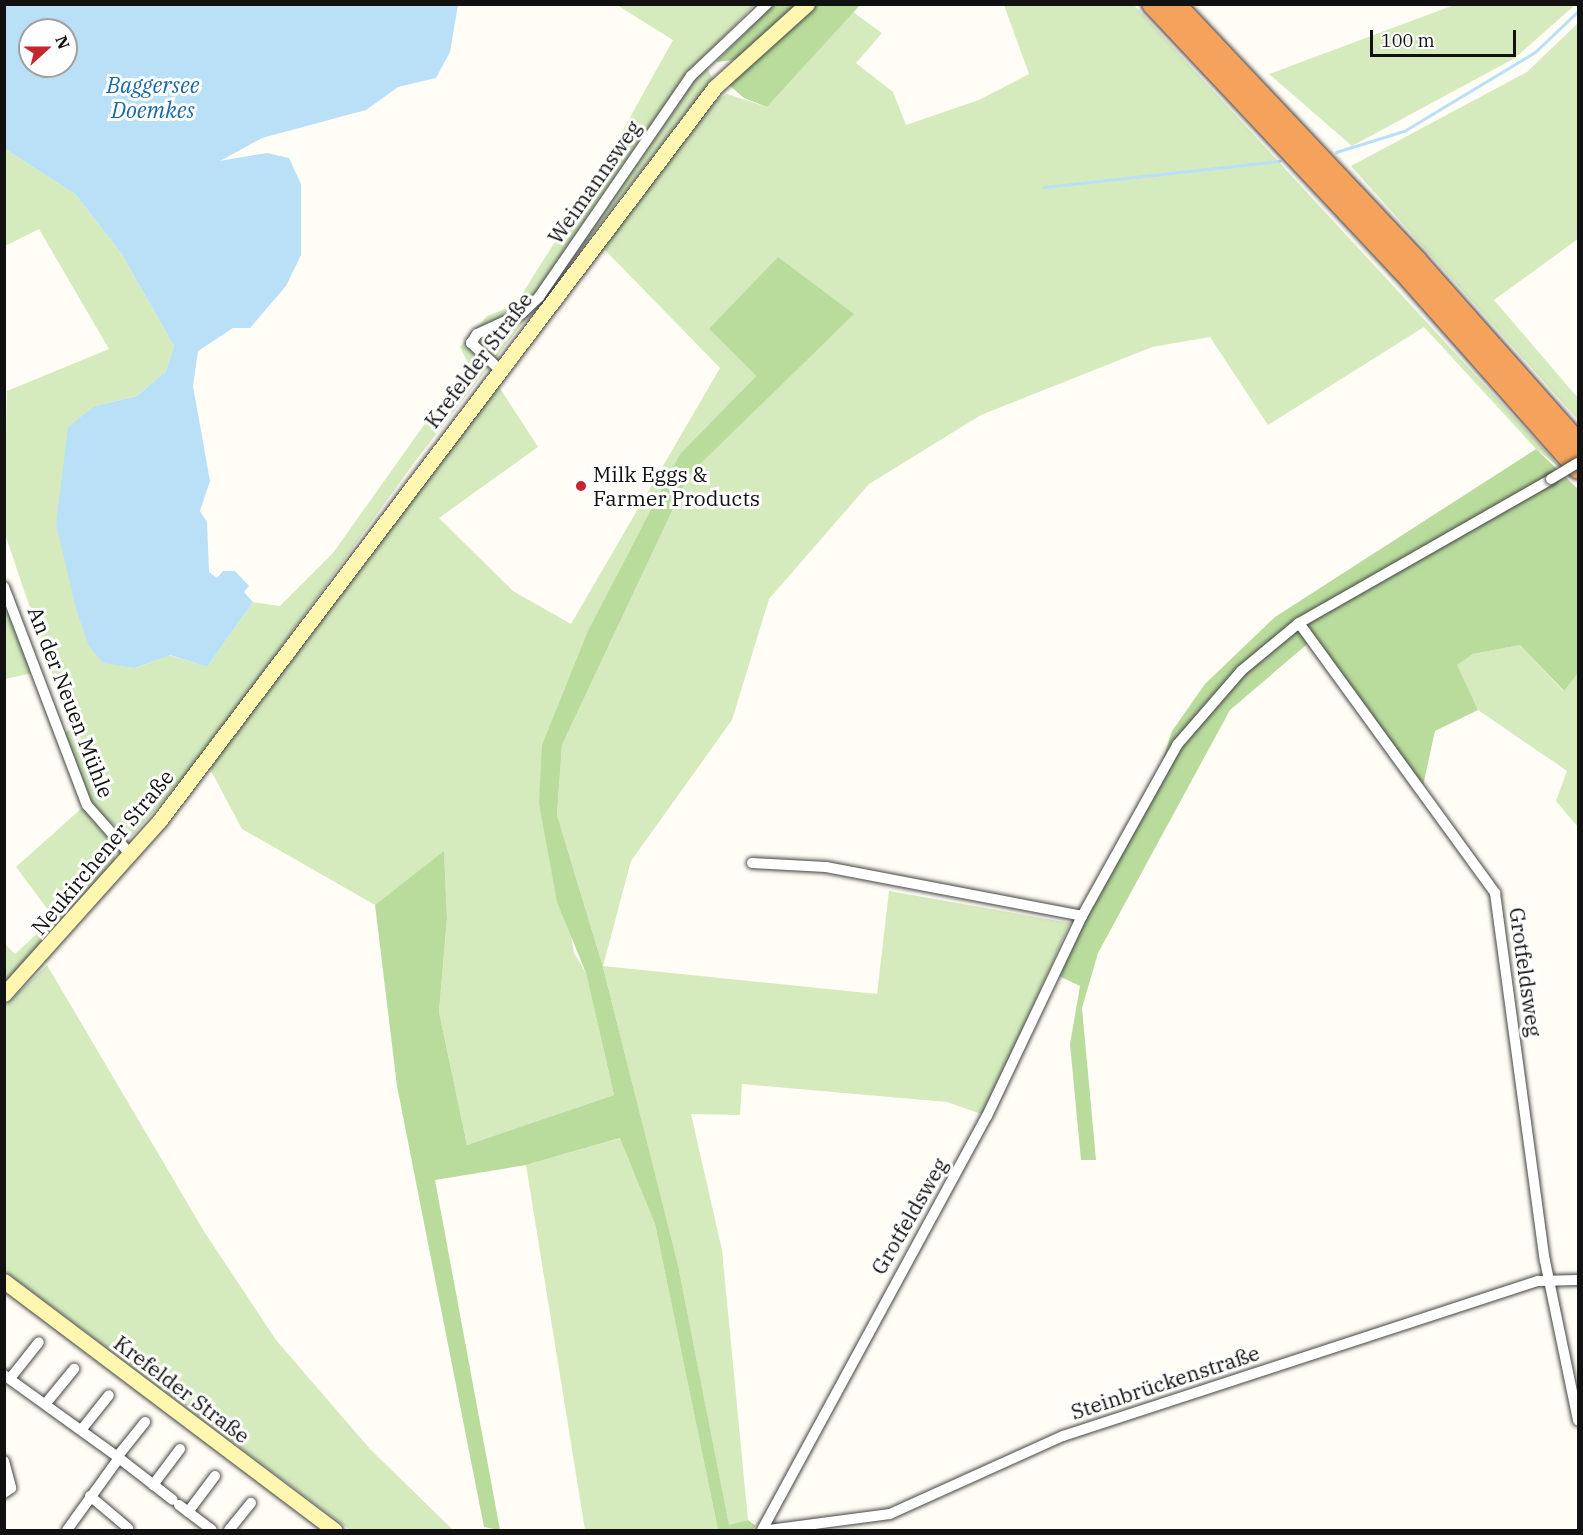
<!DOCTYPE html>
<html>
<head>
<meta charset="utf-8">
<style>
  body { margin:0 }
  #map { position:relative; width:1583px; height:1535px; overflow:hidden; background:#fffdf5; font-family:"IBM Plex Serif",serif }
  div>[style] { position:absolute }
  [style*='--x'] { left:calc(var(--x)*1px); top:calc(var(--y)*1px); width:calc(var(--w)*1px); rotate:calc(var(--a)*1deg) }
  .green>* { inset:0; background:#d5ebbd }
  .forest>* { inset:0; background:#b9dc9c }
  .water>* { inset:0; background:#b9e0f7 }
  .stream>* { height:3px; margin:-1.5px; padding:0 1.5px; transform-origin:1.5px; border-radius:1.5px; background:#b9e0f7 }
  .roads { filter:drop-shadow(0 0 2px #444) drop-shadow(0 0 2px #444) }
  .street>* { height:10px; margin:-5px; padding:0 5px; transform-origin:5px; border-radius:5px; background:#fff }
  .secondary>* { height:15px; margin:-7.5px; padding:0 7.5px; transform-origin:7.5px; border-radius:7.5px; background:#fff6b0 }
  .highway>* { height:20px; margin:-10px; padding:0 10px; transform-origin:10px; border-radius:10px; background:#f5a25d }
  .bridges { filter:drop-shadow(0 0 2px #444) drop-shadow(0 0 2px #444) }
  .street-bridge>* { height:10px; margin:-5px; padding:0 5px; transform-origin:5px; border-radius:5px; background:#fff }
  .dots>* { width:16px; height:16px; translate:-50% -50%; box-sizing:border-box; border:3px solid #fff; border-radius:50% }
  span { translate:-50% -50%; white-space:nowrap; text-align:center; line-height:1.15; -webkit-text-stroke:6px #fff; paint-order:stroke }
  .street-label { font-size:21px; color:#111 }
  .poi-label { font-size:21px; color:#111 }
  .left { translate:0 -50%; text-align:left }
  .water-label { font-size:22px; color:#1768a6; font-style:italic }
  .frame { position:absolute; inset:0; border:6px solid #111; pointer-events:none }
  .north { position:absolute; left:18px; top:18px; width:60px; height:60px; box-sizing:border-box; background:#fff; border:2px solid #a0a0a0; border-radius:50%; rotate:69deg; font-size:16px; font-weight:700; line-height:24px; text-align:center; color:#111 }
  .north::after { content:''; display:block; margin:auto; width:21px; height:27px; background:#c4262e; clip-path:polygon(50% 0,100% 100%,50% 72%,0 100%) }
  .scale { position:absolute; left:1370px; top:30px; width:146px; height:27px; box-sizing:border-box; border:3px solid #111; border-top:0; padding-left:8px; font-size:18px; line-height:21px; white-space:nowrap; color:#111; -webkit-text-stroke:4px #fff; paint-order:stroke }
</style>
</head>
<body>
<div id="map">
  <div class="green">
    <i style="clip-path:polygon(617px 5px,754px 5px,702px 59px,713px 79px,416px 460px,199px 761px,131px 837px,87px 805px,62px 734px,71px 729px,4px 531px,7px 391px,109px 349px,39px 229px,5px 246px,5px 149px,75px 194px,121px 253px,174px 346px,166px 371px,137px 396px,95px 406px,136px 668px,169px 655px,207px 667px,253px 602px,280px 606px,333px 553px,468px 363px,460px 347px,487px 316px,515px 305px,603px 166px,673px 40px)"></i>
    <i style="clip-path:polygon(1004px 5px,1134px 5px,1563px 470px,1536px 449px,1424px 327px,1268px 425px,1210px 337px,1152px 347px,981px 415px,869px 484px,769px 599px,732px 720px,631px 861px,603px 966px,877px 994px,889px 891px,1070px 923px,984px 1115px,947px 1102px,742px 1084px,740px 1115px,691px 1114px,722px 1250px,748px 1520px,729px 1526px,678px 1265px,603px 967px,557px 815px,562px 745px,689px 475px,804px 361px,709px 329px,756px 376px,680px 454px,542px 745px,574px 953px,586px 973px,614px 1095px,467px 1145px,439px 1012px,447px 918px,444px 852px,375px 905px,242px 829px,209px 767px,492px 376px,538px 447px,439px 518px,513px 591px,571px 624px,720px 368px,605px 250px,518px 341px,647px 177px,717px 100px,727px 94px,767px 107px,853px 12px,882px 33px,856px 63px,893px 92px,906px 125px,979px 100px,1029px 74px)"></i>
    <i style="clip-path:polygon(1454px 5px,1575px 5px,1515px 58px,1352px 146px,1269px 74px)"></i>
    <i style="clip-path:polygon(1578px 23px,1578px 239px,1494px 300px,1578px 398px,1578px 420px,1351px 166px,1527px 72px)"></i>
    <i style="clip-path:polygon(4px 587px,38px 672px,5px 679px,4px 679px)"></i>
    <i style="clip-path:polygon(1520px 645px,1563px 691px,1578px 673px,1578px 827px,1556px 801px,1567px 771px,1478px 710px,1456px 665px,1473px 654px)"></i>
    <i style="clip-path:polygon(83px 807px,113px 845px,116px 863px,5px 985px,4px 943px,15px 954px,54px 918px,16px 867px)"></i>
    <i style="clip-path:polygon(47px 965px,205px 1233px,276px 1340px,370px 1449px,453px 1530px,350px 1530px,5px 1271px,5px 1006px)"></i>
    <i style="clip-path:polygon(621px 1138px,655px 1224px,718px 1530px,585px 1530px,526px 1165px)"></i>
  </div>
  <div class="forest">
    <i style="clip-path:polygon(773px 5px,860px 5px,767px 107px,744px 98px,722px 79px,742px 59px,716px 62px)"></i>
    <i style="clip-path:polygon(778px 257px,854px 314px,689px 475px,562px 745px,557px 815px,603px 967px,678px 1265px,729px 1525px,748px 1520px,756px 1526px,752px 1530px,718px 1530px,655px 1224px,620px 1138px,526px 1165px,435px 1180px,500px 1530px,484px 1527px,397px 1086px,375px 905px,444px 851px,447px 918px,439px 1012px,467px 1145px,614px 1095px,586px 973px,557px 902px,539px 803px,542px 745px,588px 631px,680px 454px,756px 376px,709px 329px)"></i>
    <i style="clip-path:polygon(1536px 449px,1578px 489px,1578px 673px,1564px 691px,1520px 645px,1473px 654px,1457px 665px,1478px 710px,1435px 731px,1422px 790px,1312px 640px,1230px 710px,1098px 953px,1082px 1008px,1096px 1160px,1081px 1160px,1070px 1044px,1080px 986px,1057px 975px,1152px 793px,1172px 731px,1205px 684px,1275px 617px)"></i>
  </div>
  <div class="water">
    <i style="clip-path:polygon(evenodd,5px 4px,458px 5px,450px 52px,436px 78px,398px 87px,366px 110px,262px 138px,220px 161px,267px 153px,289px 158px,301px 184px,301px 255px,286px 286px,250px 328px,233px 328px,198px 351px,193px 386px,210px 481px,200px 511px,207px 522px,209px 572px,217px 578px,223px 571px,235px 571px,249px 586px,244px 592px,253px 602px,207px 667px,170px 655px,135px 668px,103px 663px,89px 646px,76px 609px,56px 524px,68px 427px,95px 406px,137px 396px,166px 371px,174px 346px,121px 253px,75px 194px,5px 149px,5px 4px,30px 30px,66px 30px,66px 66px,30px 66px,30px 30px)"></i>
  </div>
  <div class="stream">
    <i style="--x:1336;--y:152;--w:71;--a:-17.2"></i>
    <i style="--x:1404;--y:131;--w:153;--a:-31.1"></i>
    <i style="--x:1535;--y:52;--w:59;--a:-43.6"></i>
    <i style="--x:1044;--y:187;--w:237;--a:-6.3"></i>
  </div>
  <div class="roads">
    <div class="street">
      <i style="--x:498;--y:368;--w:37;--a:-137"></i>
      <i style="--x:471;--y:343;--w:11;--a:-56"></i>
      <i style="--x:477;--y:334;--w:48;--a:-24.4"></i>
      <i style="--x:521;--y:314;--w:25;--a:-43"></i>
      <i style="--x:539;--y:297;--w:268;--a:-55.5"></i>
      <i style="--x:691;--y:76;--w:105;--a:-43.5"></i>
      <i style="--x:4;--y:587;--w:233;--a:69.2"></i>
      <i style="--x:87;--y:805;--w:67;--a:48.7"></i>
      <i style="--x:1299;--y:623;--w:334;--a:54"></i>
      <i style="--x:1495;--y:893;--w:371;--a:82.3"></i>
      <i style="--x:1545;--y:1261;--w:163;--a:78.3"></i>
      <i style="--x:752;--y:863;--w:74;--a:3.1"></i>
      <i style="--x:826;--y:867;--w:261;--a:10.8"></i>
      <i style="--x:4;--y:1375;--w:142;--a:35.8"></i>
      <i style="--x:119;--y:1458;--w:89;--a:125.8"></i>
      <i style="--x:12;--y:1376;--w:43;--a:-51.5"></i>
      <i style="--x:47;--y:1402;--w:43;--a:-50.7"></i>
      <i style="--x:82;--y:1429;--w:43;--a:-51.5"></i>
      <i style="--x:117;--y:1457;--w:45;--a:-51.3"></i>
      <i style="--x:119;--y:1458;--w:68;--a:37.9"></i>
      <i style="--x:4;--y:1461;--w:28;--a:75"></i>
      <i style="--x:11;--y:1488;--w:9;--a:144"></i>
      <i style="--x:153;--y:1485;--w:45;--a:-53.1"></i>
      <i style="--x:90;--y:1496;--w:50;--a:40.1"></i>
      <i style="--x:179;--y:1505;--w:41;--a:37.1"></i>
      <i style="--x:188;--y:1512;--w:45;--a:-53.1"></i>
      <i style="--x:229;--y:1530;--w:35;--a:-51"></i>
      <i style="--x:762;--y:1530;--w:471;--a:-61.5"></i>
      <i style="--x:987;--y:1116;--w:221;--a:-64.6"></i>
      <i style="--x:1082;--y:916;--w:196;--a:-60.9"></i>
      <i style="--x:1177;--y:745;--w:98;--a:-49.1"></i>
      <i style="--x:1241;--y:671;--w:75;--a:-39.6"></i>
      <i style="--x:1299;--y:623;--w:290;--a:-29.7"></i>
      <i style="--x:769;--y:1530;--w:122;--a:-7.5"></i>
      <i style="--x:890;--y:1514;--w:190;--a:-24.3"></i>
      <i style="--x:1063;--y:1436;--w:500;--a:-18.1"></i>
      <i style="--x:1538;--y:1281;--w:40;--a:-1.4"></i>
    </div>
    <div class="secondary">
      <i style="--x:4;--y:994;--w:234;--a:-48.1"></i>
      <i style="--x:160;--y:820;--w:919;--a:-52.87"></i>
      <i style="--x:715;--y:87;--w:124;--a:-42.1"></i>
      <i style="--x:4;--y:1281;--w:414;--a:37"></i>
    </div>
    <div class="highway">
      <i style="--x:1152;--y:4;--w:366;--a:46.8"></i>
      <i style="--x:1403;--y:271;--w:264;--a:48.5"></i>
      <i style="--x:1175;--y:4;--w:353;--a:46.7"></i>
      <i style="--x:1417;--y:261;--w:243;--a:48.5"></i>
    </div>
  </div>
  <div class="bridges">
    <div class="street-bridge">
      <i style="--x:1551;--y:479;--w:31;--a:-31"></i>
    </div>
  </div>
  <div class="dots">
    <i style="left:581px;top:486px;background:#c4262e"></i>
  </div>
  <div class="street-label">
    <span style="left:594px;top:182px;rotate:-55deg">Weimannsweg</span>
    <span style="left:478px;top:360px;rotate:-53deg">Krefelder Straße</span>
    <span style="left:71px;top:702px;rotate:69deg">An der Neuen Mühle</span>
    <span style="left:102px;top:852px;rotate:-50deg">Neukirchener Straße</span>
    <span style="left:1526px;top:972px;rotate:82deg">Grotfeldsweg</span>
    <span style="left:909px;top:1216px;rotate:-60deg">Grotfeldsweg</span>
    <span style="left:1165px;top:1382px;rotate:-18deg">Steinbrückenstraße</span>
    <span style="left:182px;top:1389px;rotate:37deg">Krefelder Straße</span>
  </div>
  <div class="poi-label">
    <span class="left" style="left:593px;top:486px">Milk Eggs &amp;<br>Farmer Products</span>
  </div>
  <div class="water-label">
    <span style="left:153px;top:97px">Baggersee<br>Doemkes</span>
  </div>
  <div class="frame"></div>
  <div class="north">N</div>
  <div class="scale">100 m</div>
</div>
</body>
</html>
